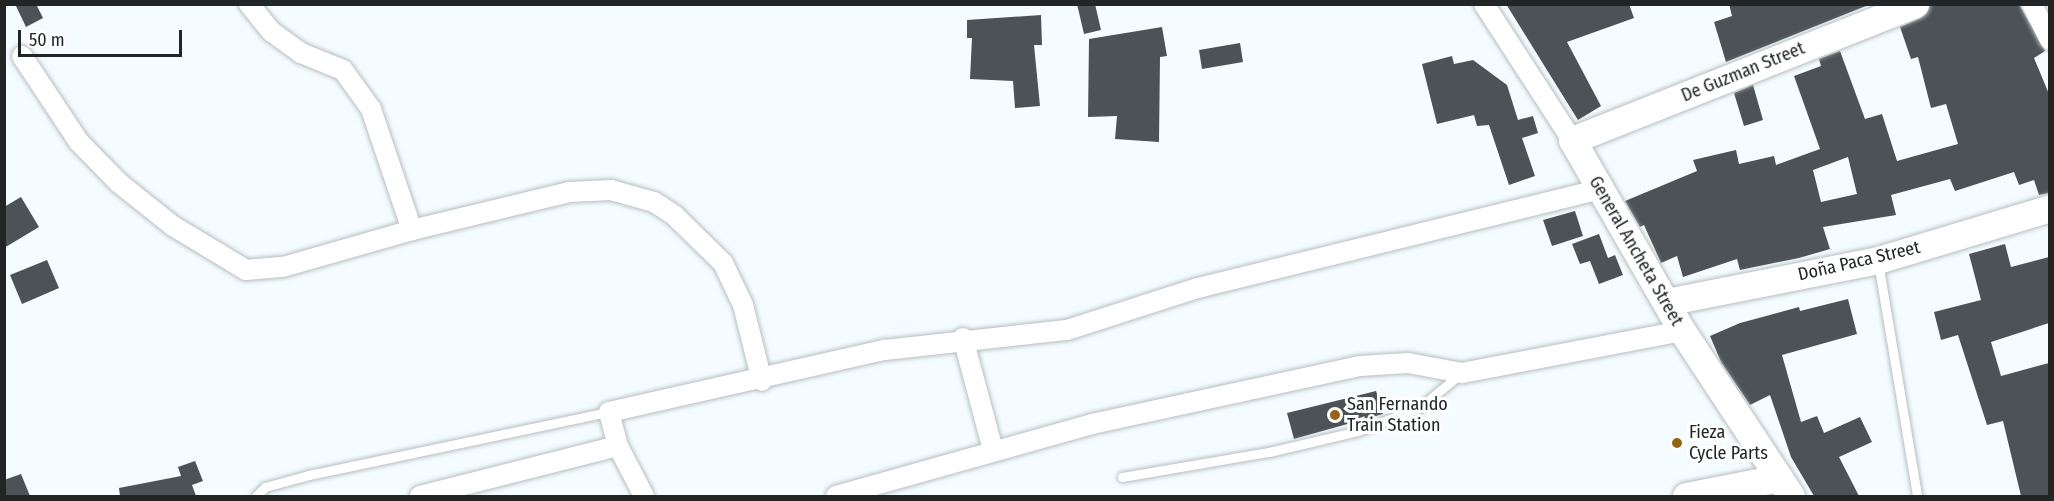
<!DOCTYPE html>
<html>
<head>
<meta charset="utf-8">
<style>
  body { margin:0 }
  #map { position:relative; width:2054px; height:501px; overflow:hidden; background:#f4fcff; font-family:"Fira Sans Condensed",sans-serif }
  div>[style] { position:absolute }
  [style*='--x'] { left:calc(var(--x)*1px); top:calc(var(--y)*1px); width:calc(var(--w)*1px); rotate:calc(var(--a)*1deg) }
  .building>* { inset:0; background:#4c5255 }
  .roads { filter:drop-shadow(0 0 2px #b6bec1) drop-shadow(0 0 2px #b6bec1) }
  .lane>* { height:9px; margin:-4.5px; padding:0 4.5px; transform-origin:4.5px; border-radius:4.5px; background:#fff }
  .street>* { height:20px; margin:-10px; padding:0 10px; transform-origin:10px; border-radius:10px; background:#fff }
  .secondary>* { height:27px; margin:-13.5px; padding:0 13.5px; transform-origin:13.5px; border-radius:13.5px; background:#fff }
  .dots>* { width:16px; height:16px; translate:-50% -50%; box-sizing:border-box; border:3px solid #fff; border-radius:50% }
  span { translate:-50% -50%; white-space:nowrap; text-align:center; line-height:1.15; -webkit-text-stroke:6px #fff; paint-order:stroke }
  .street-label { font-size:18px; color:#222526 }
  .poi-label { font-size:18px; color:#222526 }
  .left { translate:0 -50%; text-align:left }
  .frame { position:absolute; inset:0; border:6px solid #222526; pointer-events:none }
  .scale { position:absolute; left:18px; top:30px; width:164px; height:27px; box-sizing:border-box; border:3px solid #222526; border-top:0; padding-left:8px; font-size:18px; line-height:21px; white-space:nowrap; color:#222526; -webkit-text-stroke:4px #fff; paint-order:stroke }
</style>
</head>
<body>
<div id="map">
  <div class="building">
    <i style="clip-path:polygon(15px 4px,36px 4px,43px 18px,26px 27px)"></i>
    <i style="clip-path:polygon(1077px 4px,1095px 4px,1101px 30px,1084px 34px)"></i>
    <i style="clip-path:polygon(1506px 4px,1629px 4px,1634px 18px,1567px 42px,1601px 106px,1578px 120px)"></i>
    <i style="clip-path:polygon(1729px 4px,1871px 4px,1726px 62px,1714px 22px,1732px 16px)"></i>
    <i style="clip-path:polygon(evenodd,1930px 4px,2019px 4px,2045px 51px,2034px 58px,2049px 94px,2049px 193px,2039px 195px,2034px 180px,2019px 185px,2014px 172px,1955px 191px,1950px 179px,1891px 195px,1896px 215px,1823px 227px,1830px 249px,1799px 258px,1740px 270px,1737px 259px,1683px 277px,1677px 256px,1661px 263px,1644px 225px,1640px 227px,1625px 201px,1697px 171px,1693px 160px,1736px 150px,1739px 164px,1774px 156px,1776px 165px,1820px 149px,1794px 76px,1821px 66px,1819px 59px,1840px 51px,1865px 119px,1882px 114px,1897px 161px,1958px 144px,1946px 104px,1931px 108px,1918px 57px,1911px 59px,1900px 27px,1921px 18px,1930px 4px,1848px 157px,1857px 194px,1821px 202px,1813px 170px,1848px 157px)"></i>
    <i style="clip-path:polygon(1041px 15px,1042px 45px,1034px 45px,1040px 106px,1015px 108px,1013px 81px,970px 79px,972px 38px,967px 38px,967px 20px)"></i>
    <i style="clip-path:polygon(1162px 27px,1167px 56px,1160px 57px,1159px 142px,1115px 139px,1117px 116px,1088px 117px,1089px 39px)"></i>
    <i style="clip-path:polygon(1240px 43px,1243px 62px,1202px 69px,1199px 50px)"></i>
    <i style="clip-path:polygon(1452px 56px,1454px 64px,1473px 60px,1507px 85px,1518px 120px,1533px 116px,1538px 133px,1522px 138px,1535px 176px,1509px 185px,1489px 125px,1477px 126px,1474px 115px,1437px 124px,1422px 64px)"></i>
    <i style="clip-path:polygon(1753px 85px,1763px 120px,1744px 126px,1734px 93px)"></i>
    <i style="clip-path:polygon(21px 197px,39px 227px,4px 248px,4px 207px)"></i>
    <i style="clip-path:polygon(1575px 211px,1583px 236px,1552px 246px,1543px 220px)"></i>
    <i style="clip-path:polygon(1599px 234px,1608px 258px,1615px 255px,1623px 275px,1599px 284px,1590px 261px,1580px 264px,1572px 244px)"></i>
    <i style="clip-path:polygon(2005px 244px,2011px 267px,2049px 257px,2049px 323px,1991px 342px,2001px 376px,2049px 363px,2049px 496px,2021px 496px,2003px 421px,1987px 425px,1958px 335px,1941px 340px,1934px 312px,1981px 300px,1969px 254px)"></i>
    <i style="clip-path:polygon(47px 260px,59px 288px,22px 304px,10px 275px)"></i>
    <i style="clip-path:polygon(1848px 299px,1857px 334px,1782px 355px,1801px 422px,1817px 416px,1824px 433px,1860px 417px,1872px 442px,1839px 457px,1859px 496px,1814px 496px,1791px 457px,1770px 395px,1750px 405px,1721px 362px,1710px 336px,1740px 323px,1799px 307px,1800px 311px)"></i>
    <i style="clip-path:polygon(1376px 391px,1383px 414px,1294px 439px,1287px 413px)"></i>
    <i style="clip-path:polygon(195px 461px,203px 481px,192px 485px,196px 496px,120px 496px,119px 488px,181px 476px,178px 467px)"></i>
    <i style="clip-path:polygon(21px 474px,30px 496px,4px 496px,4px 480px)"></i>
  </div>
  <div class="roads">
    <div class="lane">
      <i style="--x:1878;--y:262;--w:237;--a:80.5"></i>
      <i style="--x:1122;--y:477;--w:149;--a:-9.7"></i>
      <i style="--x:1269;--y:452;--w:91;--a:-13.3"></i>
      <i style="--x:1358;--y:431;--w:65;--a:-20.7"></i>
      <i style="--x:1419;--y:408;--w:52;--a:-39.5"></i>
      <i style="--x:256;--y:496;--w:13;--a:-45"></i>
      <i style="--x:265;--y:487;--w:46;--a:-15.3"></i>
      <i style="--x:309;--y:475;--w:307;--a:-11.9"></i>
    </div>
    <div class="street">
      <i style="--x:249;--y:4;--w:36;--a:51"></i>
      <i style="--x:272;--y:32;--w:36;--a:36"></i>
      <i style="--x:301;--y:53;--w:45;--a:22"></i>
      <i style="--x:343;--y:70;--w:48;--a:54.3"></i>
      <i style="--x:371;--y:109;--w:128;--a:71.3"></i>
      <i style="--x:1484;--y:4;--w:162;--a:57.1"></i>
      <i style="--x:2032;--y:4;--w:40;--a:63.4"></i>
      <i style="--x:22;--y:56;--w:103;--a:56.5"></i>
      <i style="--x:79;--y:142;--w:57;--a:45.7"></i>
      <i style="--x:119;--y:183;--w:69;--a:38.5"></i>
      <i style="--x:173;--y:226;--w:85;--a:31.1"></i>
      <i style="--x:246;--y:270;--w:37;--a:-5"></i>
      <i style="--x:283;--y:267;--w:134;--a:-16"></i>
      <i style="--x:412;--y:230;--w:162;--a:-13.6"></i>
      <i style="--x:569;--y:192;--w:42;--a:-2.7"></i>
      <i style="--x:611;--y:190;--w:45;--a:15.6"></i>
      <i style="--x:654;--y:202;--w:24;--a:33"></i>
      <i style="--x:674;--y:215;--w:69;--a:44.4"></i>
      <i style="--x:723;--y:263;--w:47;--a:64.5"></i>
      <i style="--x:743;--y:305;--w:78;--a:76"></i>
      <i style="--x:963;--y:338;--w:116;--a:75"></i>
      <i style="--x:420;--y:496;--w:204;--a:-14.2"></i>
      <i style="--x:644;--y:496;--w:56;--a:-117.5"></i>
      <i style="--x:618;--y:446;--w:35;--a:-105"></i>
      <i style="--x:609;--y:412;--w:283;--a:-12.7"></i>
      <i style="--x:885;--y:350;--w:183;--a:-6.3"></i>
      <i style="--x:1067;--y:330;--w:138;--a:-17.8"></i>
      <i style="--x:1198;--y:288;--w:414;--a:-13.8"></i>
      <i style="--x:836;--y:496;--w:266;--a:-15.7"></i>
      <i style="--x:1092;--y:424;--w:274;--a:-12.2"></i>
      <i style="--x:1360;--y:366;--w:48;--a:-3.6"></i>
      <i style="--x:1408;--y:363;--w:55;--a:10.5"></i>
      <i style="--x:1462;--y:373;--w:224;--a:-10.8"></i>
    </div>
    <div class="secondary">
      <i style="--x:1666;--y:302;--w:216;--a:-11.2"></i>
      <i style="--x:1878;--y:260;--w:180;--a:-16.8"></i>
      <i style="--x:1686;--y:496;--w:95;--a:-11"></i>
      <i style="--x:1791;--y:496;--w:198;--a:-123.4"></i>
      <i style="--x:1682;--y:331;--w:220;--a:-119.9"></i>
      <i style="--x:1572;--y:140;--w:369;--a:-21.6"></i>
    </div>
  </div>
  <div class="dots">
    <i style="left:1335px;top:415px;background:#946313"></i>
    <i style="left:1677px;top:443px;background:#946313"></i>
  </div>
  <div class="street-label">
    <span style="left:1743px;top:72px;rotate:-22deg">De Guzman Street</span>
    <span style="left:1636px;top:251px;rotate:60deg">General Ancheta Street</span>
    <span style="left:1859px;top:261px;rotate:-13deg">Doña Paca Street</span>
  </div>
  <div class="poi-label">
    <span class="left" style="left:1347px;top:415px">San Fernando<br>Train Station</span>
    <span class="left" style="left:1689px;top:443px">Fieza<br>Cycle Parts</span>
  </div>
  <div class="frame"></div>
  <div class="scale">50 m</div>
</div>
</body>
</html>
